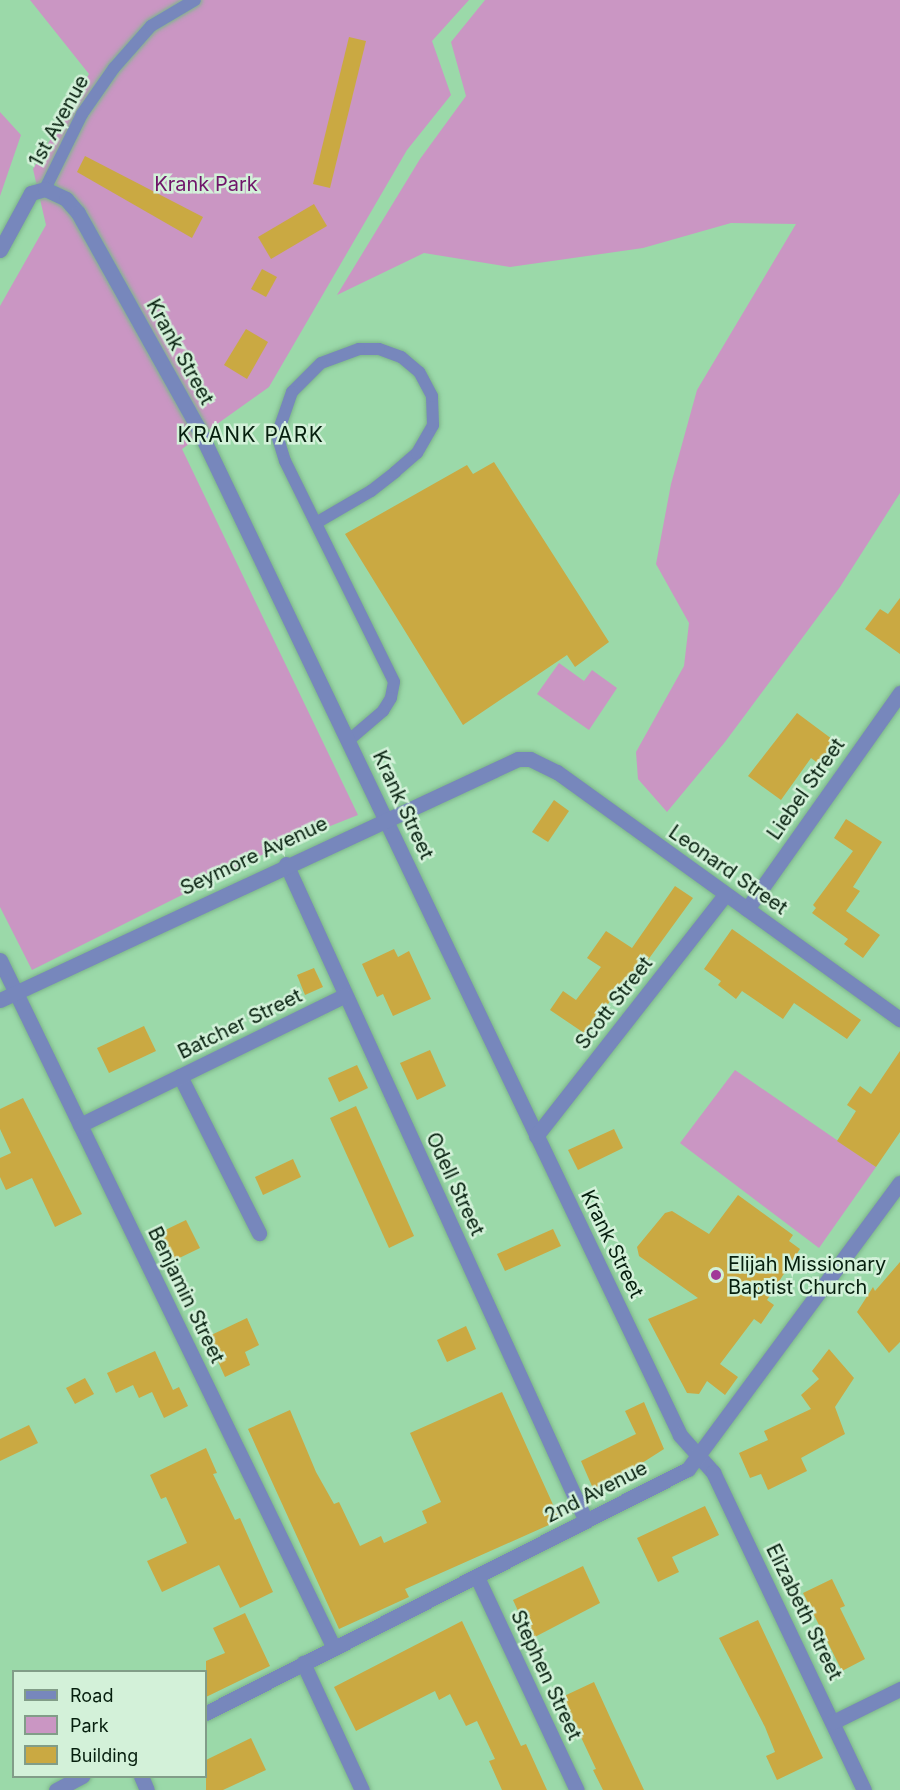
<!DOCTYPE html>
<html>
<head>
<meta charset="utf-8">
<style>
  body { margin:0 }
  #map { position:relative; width:900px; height:1790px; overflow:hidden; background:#9bd9a9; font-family:Inter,sans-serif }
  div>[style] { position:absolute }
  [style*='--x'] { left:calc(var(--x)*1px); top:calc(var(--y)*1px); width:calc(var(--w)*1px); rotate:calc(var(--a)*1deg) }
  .green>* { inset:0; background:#ca96c3 }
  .building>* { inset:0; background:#caa942 }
  .roads { filter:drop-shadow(0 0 2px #7db48a) drop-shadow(0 0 2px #7db48a) }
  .service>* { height:12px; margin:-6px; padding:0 6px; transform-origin:6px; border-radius:6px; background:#7787bc }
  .minor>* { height:15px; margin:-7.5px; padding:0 7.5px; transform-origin:7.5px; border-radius:7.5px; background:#7787bc }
  .tertiary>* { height:15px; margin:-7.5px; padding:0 7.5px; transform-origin:7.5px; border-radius:7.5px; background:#7787bc }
  .dots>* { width:16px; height:16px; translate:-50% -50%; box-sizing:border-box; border:3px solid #d3f1d9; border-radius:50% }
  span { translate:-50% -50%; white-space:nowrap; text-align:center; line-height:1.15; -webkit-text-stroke:5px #d3f1d9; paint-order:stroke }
  .street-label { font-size:20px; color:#061f0e }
  .park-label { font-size:20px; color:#6f1469 }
  .poi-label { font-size:20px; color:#061f0e }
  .left { translate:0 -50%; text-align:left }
  .neighbourhood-label { font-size:21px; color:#061f0e; letter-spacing:1.5px }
  .legend { position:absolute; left:12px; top:1670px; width:195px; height:108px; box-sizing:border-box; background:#d3f1d9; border:2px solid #819d88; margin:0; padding:8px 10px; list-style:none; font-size:18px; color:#061f0e }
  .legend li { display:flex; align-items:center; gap:12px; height:30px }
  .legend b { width:30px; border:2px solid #819d88 }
</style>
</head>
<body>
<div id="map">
  <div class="green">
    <i style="clip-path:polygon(30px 0,469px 0,432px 41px,451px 95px,407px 150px,269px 387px,182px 449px,358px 815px,280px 846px,32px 970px,0 907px,0 306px,46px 225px,33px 169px,89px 74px)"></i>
    <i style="clip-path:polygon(485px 0,900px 0,900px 493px,840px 587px,725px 742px,667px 812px,638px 779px,636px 752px,684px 666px,689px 623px,656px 564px,671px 484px,697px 390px,796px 224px,731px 223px,643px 248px,510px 267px,424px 253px,337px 295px,420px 159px,466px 96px,451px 42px)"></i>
    <i style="clip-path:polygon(0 112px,21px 135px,0 196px)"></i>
    <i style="clip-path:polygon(559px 663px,584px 681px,592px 670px,617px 688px,589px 730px,537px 694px)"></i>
    <i style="clip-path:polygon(735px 1070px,876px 1167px,819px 1248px,680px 1143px)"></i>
  </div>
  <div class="building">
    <i style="clip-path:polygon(349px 37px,366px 41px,330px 188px,313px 184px)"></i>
    <i style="clip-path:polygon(85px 156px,203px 217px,192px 238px,77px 172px)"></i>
    <i style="clip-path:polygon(314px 204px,327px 226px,271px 259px,258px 237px)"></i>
    <i style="clip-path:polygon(262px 269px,277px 277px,266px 297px,251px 289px)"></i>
    <i style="clip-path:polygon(246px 329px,268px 342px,247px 379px,224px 365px)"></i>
    <i style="clip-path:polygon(494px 462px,609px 642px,575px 667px,567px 655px,463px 725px,345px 534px,467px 465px,473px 474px)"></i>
    <i style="clip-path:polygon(900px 598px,900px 654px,865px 629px,880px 609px,888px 614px)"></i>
    <i style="clip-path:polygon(797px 713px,840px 745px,823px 767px,811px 758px,781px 800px,748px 776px)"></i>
    <i style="clip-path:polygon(554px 800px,569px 811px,548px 842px,532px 832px)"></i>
    <i style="clip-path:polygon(846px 819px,882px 842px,853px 887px,860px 891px,846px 911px,880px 935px,863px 958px,844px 944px,848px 939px,812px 913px,816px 908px,813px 905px,853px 851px,834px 838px)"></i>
    <i style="clip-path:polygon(675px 886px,693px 898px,629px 986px,624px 983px,605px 1008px,602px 1006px,584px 1033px,550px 1010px,563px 991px,576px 1000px,601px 967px,587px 958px,606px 931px,632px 948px)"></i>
    <i style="clip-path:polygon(732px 929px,861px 1020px,847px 1039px,794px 1003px,783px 1019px,742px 991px,736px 999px,718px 985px,721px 981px,704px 969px)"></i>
    <i style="clip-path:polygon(394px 949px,398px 957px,409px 951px,431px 999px,393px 1016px,383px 994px,377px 997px,362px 964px)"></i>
    <i style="clip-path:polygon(314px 968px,323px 987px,305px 995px,297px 975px)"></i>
    <i style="clip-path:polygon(144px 1026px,156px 1051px,109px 1073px,97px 1048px)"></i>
    <i style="clip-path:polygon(430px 1050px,446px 1086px,417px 1100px,400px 1063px)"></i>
    <i style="clip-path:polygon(900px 1051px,900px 1132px,876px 1167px,837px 1141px,856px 1111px,847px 1105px,860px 1086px,871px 1094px)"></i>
    <i style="clip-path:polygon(357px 1065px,368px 1088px,339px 1102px,328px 1078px)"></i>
    <i style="clip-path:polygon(23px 1098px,82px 1214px,55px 1227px,32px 1178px,6px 1190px,0 1177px,0 1158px,11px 1153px,0 1129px,0 1109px)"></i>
    <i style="clip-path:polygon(356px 1106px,414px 1236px,389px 1248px,330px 1118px)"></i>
    <i style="clip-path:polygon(614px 1129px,623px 1148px,578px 1170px,568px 1150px)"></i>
    <i style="clip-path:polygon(293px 1159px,301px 1177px,263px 1195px,255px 1177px)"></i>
    <i style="clip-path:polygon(738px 1195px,793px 1235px,789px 1241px,800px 1249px,767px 1300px,774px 1305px,761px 1324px,754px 1319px,720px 1364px,738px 1377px,725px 1395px,707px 1381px,699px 1394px,687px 1393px,648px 1319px,698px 1298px,639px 1256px,637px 1247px,665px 1213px,672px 1211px,709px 1234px)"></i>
    <i style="clip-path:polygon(186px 1220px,200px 1248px,171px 1262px,157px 1234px)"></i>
    <i style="clip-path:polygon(553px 1229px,561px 1246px,505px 1271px,497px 1254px)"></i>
    <i style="clip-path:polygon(900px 1262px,900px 1342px,889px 1353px,857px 1312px,873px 1287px,875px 1291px)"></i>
    <i style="clip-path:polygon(247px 1318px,259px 1345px,245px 1352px,250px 1365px,225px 1377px,207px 1337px)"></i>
    <i style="clip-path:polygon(466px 1326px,476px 1349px,447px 1362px,437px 1340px)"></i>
    <i style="clip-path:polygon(829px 1349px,854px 1378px,835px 1407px,845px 1434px,801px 1458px,807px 1471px,768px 1490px,761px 1474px,750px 1478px,739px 1453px,768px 1440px,764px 1431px,811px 1409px,801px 1395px,819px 1379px,812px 1371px)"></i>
    <i style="clip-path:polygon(155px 1351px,173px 1390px,179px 1387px,188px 1406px,164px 1418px,152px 1392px,139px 1398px,133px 1385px,116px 1393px,107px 1373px)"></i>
    <i style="clip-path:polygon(85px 1378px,94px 1394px,75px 1404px,66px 1388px)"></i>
    <i style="clip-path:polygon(502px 1392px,560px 1520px,405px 1589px,409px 1597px,339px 1629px,248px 1429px,290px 1410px,316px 1472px,334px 1504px,339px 1502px,360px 1546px,381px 1536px,384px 1543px,427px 1523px,422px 1511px,441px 1502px,410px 1433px)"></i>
    <i style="clip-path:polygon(644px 1402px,664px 1449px,595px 1493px,581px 1461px,636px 1434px,625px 1411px)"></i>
    <i style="clip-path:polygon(29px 1425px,38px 1443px,0 1461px,0 1439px)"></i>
    <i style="clip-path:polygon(206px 1448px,217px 1473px,213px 1474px,235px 1520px,240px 1518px,273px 1592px,240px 1608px,219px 1565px,162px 1592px,147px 1561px,187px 1543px,166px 1497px,161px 1499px,150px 1475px)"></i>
    <i style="clip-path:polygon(705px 1506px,719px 1535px,672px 1557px,679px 1572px,658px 1582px,637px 1538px)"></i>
    <i style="clip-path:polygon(583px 1566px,600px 1603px,531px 1639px,513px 1600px)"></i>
    <i style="clip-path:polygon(832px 1579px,845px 1606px,840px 1608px,865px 1659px,842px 1671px,803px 1593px)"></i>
    <i style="clip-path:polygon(245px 1613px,270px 1666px,206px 1697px,206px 1661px,225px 1653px,213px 1628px)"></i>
    <i style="clip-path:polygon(758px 1620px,823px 1758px,777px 1780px,766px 1756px,775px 1752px,765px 1727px,719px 1638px)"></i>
    <i style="clip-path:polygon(462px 1621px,521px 1746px,526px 1744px,547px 1790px,502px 1790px,489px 1761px,495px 1759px,477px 1721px,466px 1726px,450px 1694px,439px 1700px,435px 1691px,356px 1731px,334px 1687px)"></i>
    <i style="clip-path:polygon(594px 1682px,614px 1726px,644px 1790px,603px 1790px,593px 1770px,596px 1769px,562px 1697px)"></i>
    <i style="clip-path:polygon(251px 1738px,266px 1770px,223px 1790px,206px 1790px,206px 1760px)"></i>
  </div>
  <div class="roads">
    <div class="service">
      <i style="--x:45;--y:189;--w:84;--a:-63.7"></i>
      <i style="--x:82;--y:114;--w:56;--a:-55.2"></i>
      <i style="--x:114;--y:68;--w:56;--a:-48.6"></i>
      <i style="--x:151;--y:26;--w:51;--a:-30.6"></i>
      <i style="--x:316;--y:523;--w:64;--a:-30.2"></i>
      <i style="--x:371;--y:491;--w:31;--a:-38"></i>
      <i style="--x:395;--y:472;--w:29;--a:-41"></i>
      <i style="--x:417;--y:453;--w:32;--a:-60"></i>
      <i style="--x:433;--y:425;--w:29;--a:-92"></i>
      <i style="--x:432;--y:396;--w:27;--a:-118"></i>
      <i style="--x:419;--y:372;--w:23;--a:-140"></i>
      <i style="--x:401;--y:357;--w:23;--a:-160"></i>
      <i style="--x:379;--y:349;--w:20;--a:180"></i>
      <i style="--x:359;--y:349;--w:40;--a:159.8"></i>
      <i style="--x:321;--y:363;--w:41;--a:135"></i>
      <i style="--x:292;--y:392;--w:46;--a:109.2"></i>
      <i style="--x:277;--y:435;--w:27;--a:73"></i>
      <i style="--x:285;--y:461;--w:246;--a:63.7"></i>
      <i style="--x:394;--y:682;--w:16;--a:101"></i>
      <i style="--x:391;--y:698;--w:15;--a:122"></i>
      <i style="--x:383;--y:711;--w:45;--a:139.5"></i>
    </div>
    <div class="minor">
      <i style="--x:0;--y:250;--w:65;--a:-61.5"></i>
      <i style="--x:31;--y:193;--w:15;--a:-16"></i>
      <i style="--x:45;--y:189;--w:23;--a:25"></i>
      <i style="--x:66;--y:199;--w:18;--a:49"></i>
      <i style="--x:78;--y:213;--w:244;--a:60.8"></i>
      <i style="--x:197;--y:426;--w:1119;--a:64.42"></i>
      <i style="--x:680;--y:1435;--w:50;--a:48.3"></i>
      <i style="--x:713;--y:1472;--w:352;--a:64.6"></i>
      <i style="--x:286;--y:864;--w:722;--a:65.46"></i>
      <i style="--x:747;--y:909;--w:265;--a:-54.7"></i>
      <i style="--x:0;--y:960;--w:765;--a:64.11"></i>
      <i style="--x:0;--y:1000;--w:571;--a:-24.95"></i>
      <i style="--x:518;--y:759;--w:12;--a:0"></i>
      <i style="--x:530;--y:759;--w:30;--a:26"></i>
      <i style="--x:557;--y:772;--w:423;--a:35.8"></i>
      <i style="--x:180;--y:1076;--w:176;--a:63.3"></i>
      <i style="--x:80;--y:1125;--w:295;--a:-26.1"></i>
      <i style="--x:536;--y:1136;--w:306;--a:-51.9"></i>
      <i style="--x:477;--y:1577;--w:235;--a:64.9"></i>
      <i style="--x:303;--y:1663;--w:140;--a:65.1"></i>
      <i style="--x:833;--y:1722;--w:75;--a:-26.2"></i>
      <i style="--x:141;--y:1776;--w:15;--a:67"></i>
    </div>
    <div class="tertiary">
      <i style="--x:206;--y:1713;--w:540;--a:-26.85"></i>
      <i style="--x:688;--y:1469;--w:356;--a:-53.5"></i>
      <i style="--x:56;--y:1790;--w:30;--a:-28"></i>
    </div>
  </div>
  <div class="dots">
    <i style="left:716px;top:1275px;background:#a13798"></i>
  </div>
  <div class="street-label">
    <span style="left:59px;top:121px;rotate:-61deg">1st Avenue</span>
    <span style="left:180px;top:352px;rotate:61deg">Krank Street</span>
    <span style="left:806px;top:789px;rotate:-55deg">Liebel Street</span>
    <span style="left:403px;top:805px;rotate:65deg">Krank Street</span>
    <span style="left:254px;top:856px;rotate:-25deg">Seymore Avenue</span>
    <span style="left:728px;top:870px;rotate:35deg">Leonard Street</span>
    <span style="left:614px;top:1003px;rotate:-52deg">Scott Street</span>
    <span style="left:240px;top:1024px;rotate:-26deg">Batcher Street</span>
    <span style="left:455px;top:1184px;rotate:65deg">Odell Street</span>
    <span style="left:612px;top:1244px;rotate:64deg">Krank Street</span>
    <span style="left:186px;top:1295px;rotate:64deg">Benjamin Street</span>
    <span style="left:596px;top:1492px;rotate:-27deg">2nd Avenue</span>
    <span style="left:804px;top:1612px;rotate:64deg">Elizabeth Street</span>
    <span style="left:546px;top:1675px;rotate:65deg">Stephen Street</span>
  </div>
  <div class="park-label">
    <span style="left:206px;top:184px">Krank Park</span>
  </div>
  <div class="poi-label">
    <span class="left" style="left:728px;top:1276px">Elijah Missionary<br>Baptist Church</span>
  </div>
  <div class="neighbourhood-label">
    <span style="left:251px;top:435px">KRANK PARK</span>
  </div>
  <ul class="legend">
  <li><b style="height:8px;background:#7787bc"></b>Road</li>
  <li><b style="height:16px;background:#ca96c3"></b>Park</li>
  <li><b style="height:16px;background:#caa942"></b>Building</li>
  </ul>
</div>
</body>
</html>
